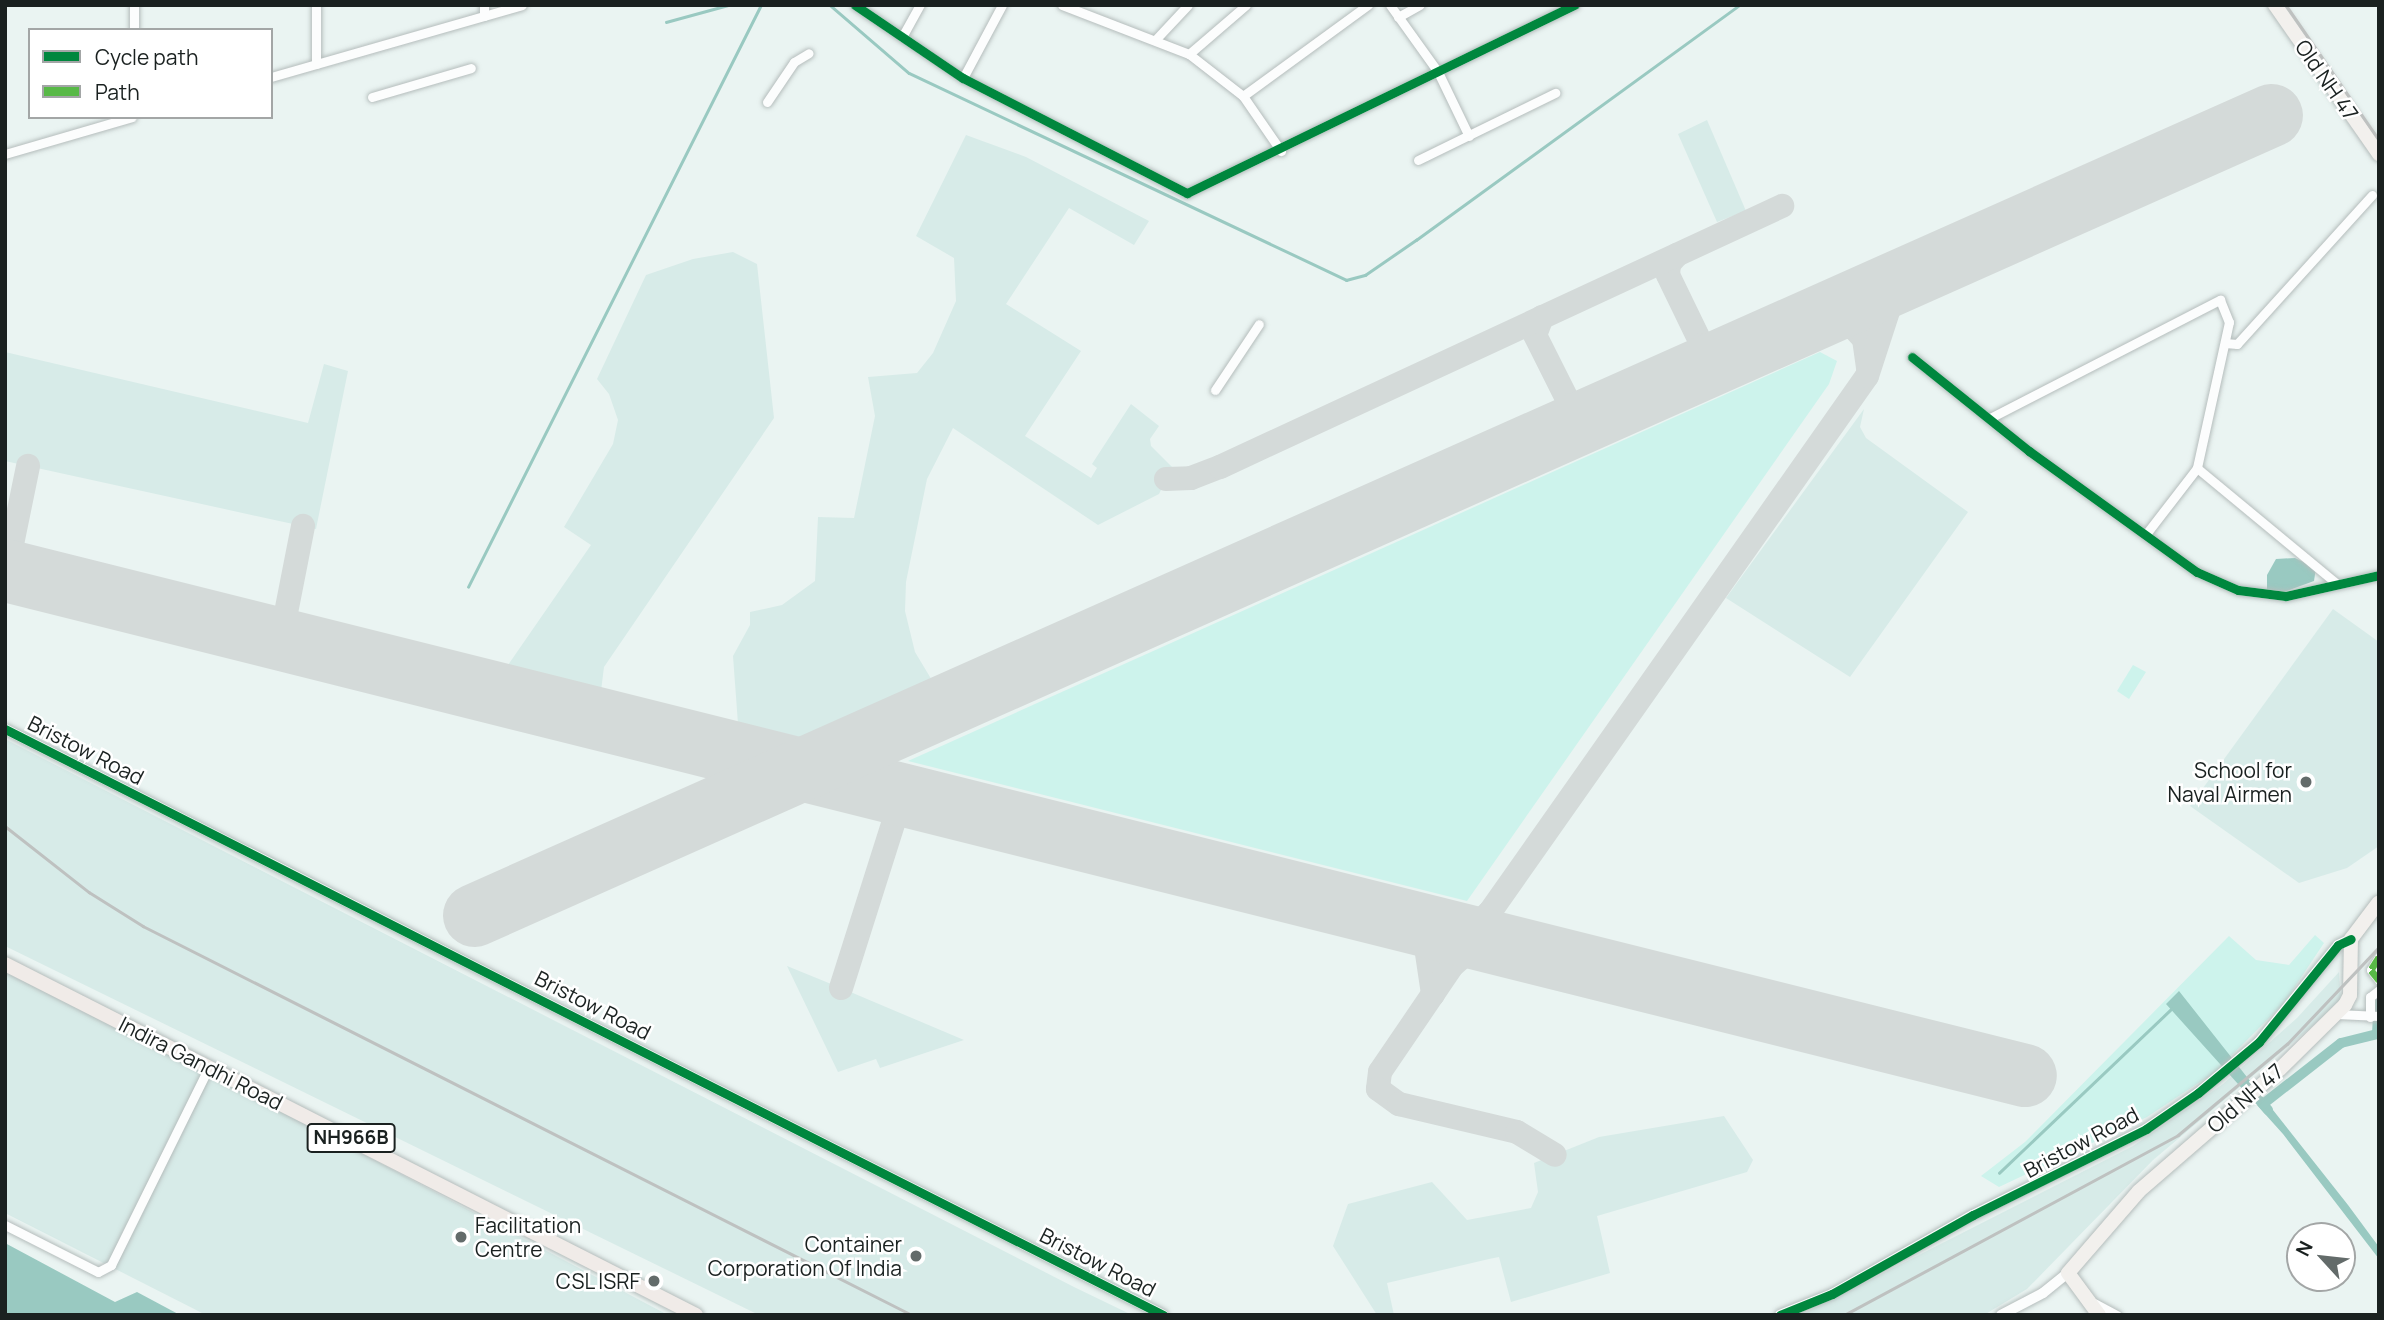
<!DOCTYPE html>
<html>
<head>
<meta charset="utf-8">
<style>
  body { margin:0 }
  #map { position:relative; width:2384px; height:1320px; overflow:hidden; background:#eaf4f2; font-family:Manrope,sans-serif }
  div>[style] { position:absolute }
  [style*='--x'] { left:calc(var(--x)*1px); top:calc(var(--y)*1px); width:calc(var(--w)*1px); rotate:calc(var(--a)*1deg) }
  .built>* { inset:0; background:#d7ebe8 }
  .green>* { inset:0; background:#cdf3ec }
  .water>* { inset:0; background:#99c9c1 }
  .stream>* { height:2.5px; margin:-1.25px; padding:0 1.25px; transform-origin:1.25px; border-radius:1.25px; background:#99c9c1 }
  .canal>* { height:10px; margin:-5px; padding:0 5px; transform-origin:5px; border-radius:5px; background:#99c9c1 }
  .taxiway>* { height:24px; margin:-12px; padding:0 12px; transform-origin:12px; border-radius:12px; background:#d4dad9 }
  .runway>* { height:63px; margin:-31.5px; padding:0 31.5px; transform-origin:31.5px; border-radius:31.5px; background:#d4dad9 }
  .roads { filter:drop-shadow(0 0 2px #b5bdbc) drop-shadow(0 0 2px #b5bdbc) }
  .minor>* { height:9px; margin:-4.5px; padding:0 4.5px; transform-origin:4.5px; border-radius:4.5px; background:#fcfdfd }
  .tertiary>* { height:10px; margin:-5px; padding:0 5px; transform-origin:5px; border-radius:5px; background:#fcfdfd }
  .primary>* { height:14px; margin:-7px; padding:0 7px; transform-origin:7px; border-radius:7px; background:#f2f0ed }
  .trunk>* { height:14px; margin:-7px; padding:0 7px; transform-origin:7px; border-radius:7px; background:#f0ebe8 }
  .rail>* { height:2.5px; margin:-1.25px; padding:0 1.25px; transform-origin:1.25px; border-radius:1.25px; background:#bec1c0 }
  .quiet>* { height:7px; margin-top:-3.5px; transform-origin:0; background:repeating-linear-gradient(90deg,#58b947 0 14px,transparent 0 21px) }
  .cycleway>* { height:9px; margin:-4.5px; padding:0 4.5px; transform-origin:4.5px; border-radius:4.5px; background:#00873e }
  .dots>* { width:19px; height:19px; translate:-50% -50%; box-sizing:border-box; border:4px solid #fff; border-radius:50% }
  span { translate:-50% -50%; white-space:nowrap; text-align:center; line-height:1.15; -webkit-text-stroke:5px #fff; paint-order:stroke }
  .shield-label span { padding:2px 5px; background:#fff; border:2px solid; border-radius:5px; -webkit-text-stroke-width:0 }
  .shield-label { font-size:19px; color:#1a2120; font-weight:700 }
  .street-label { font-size:21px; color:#1a2120 }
  .poi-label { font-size:21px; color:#1a2120 }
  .right { translate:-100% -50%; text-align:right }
  .left { translate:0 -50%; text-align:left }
  .frame { position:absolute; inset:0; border:7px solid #1a2120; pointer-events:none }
  .legend { position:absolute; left:28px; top:28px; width:245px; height:91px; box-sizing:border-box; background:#fff; border:2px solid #a3a6a6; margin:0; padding:9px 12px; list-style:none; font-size:21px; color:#1a2120 }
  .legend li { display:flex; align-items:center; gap:14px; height:35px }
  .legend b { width:35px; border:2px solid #a3a6a6 }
  .north { position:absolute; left:2286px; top:1222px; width:70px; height:70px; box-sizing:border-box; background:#fff; border:2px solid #a3a6a6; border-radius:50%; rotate:297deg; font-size:19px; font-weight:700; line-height:28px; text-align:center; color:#1a2120 }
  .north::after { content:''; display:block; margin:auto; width:24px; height:32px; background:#636b6a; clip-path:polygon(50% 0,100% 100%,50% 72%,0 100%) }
</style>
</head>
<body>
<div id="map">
  <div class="built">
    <i style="clip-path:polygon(1707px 120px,1746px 211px,1717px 222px,1678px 134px)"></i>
    <i style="clip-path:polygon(966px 135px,1026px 157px,1149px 221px,1134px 245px,1069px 208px,1006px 304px,1081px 351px,1025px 436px,1091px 478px,1097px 468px,1092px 464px,1131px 404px,1159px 426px,1150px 439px,1151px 446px,1172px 467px,1159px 494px,1098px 525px,953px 428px,927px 479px,906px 582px,905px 611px,915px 652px,933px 682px,801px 742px,738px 724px,733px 656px,750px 625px,750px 612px,782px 605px,815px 581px,818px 517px,854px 518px,875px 416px,868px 377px,917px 373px,933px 353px,956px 301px,954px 258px,916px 236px)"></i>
    <i style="clip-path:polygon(733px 252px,757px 264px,774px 418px,604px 667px,601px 691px,506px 668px,591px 545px,564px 527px,613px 444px,618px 420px,609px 394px,597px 379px,646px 275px,693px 259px)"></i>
    <i style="clip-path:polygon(5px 352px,308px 423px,324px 364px,348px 371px,316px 529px,5px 461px)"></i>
    <i style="clip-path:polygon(1864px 409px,1860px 427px,1866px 438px,1968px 512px,1850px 677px,1726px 598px)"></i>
    <i style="clip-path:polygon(2333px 609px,2379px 642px,2379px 846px,2347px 868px,2299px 883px,2190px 806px)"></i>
    <i style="clip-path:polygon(5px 739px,1074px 1287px,1132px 1315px,759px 1315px,5px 946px)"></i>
    <i style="clip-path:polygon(787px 966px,841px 988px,964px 1040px,880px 1068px,876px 1059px,838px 1072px)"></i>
    <i style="clip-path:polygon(5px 970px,198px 1067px,668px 1315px,206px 1315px,5px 1213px)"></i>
    <i style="clip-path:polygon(2339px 972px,2341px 1002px,2153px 1160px,2027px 1289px,1984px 1315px,1801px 1315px,2133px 1146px,2223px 1084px,2297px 1018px)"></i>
    <i style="clip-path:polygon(1724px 1116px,1753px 1160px,1747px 1172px,1597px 1216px,1610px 1273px,1511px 1302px,1499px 1257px,1489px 1259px,1387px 1283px,1394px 1315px,1377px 1315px,1333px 1246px,1348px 1204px,1432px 1182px,1467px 1220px,1531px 1208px,1538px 1192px,1534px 1163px,1599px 1137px)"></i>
  </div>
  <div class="green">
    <i style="clip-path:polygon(1820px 352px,1837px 361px,1829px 384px,1467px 901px,908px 761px)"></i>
    <i style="clip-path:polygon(2133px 665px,2146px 672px,2129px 699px,2117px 691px)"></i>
    <i style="clip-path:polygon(2315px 935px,2324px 943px,2284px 1003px,2215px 1072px,2147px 1117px,1999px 1187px,1981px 1176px,2025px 1142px,2229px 936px,2256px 960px,2289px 965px)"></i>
  </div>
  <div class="water">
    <i style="clip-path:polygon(2295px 558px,2316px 568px,2314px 581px,2284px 592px,2267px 590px,2267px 575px,2276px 559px)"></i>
    <i style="clip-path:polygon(2179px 991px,2348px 1205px,2379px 1247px,2379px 1259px,2283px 1134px,2166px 1004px)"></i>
    <i style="clip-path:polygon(5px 1243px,115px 1302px,137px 1292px,180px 1315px,5px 1315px)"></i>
  </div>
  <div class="stream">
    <i style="--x:830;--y:5;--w:104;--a:40.7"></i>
    <i style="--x:909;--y:73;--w:484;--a:25.3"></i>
    <i style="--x:1346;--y:280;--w:20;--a:-15"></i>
    <i style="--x:1365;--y:275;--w:62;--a:-34.5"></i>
    <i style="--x:1416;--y:240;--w:399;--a:-36"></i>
    <i style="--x:666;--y:22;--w:64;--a:-15.3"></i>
    <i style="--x:468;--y:587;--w:652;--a:-63.28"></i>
    <i style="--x:1999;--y:1173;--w:238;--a:-43.6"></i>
  </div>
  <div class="canal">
    <i style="--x:2268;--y:1110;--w:8;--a:-130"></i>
    <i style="--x:2263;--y:1104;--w:99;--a:-38"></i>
    <i style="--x:2341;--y:1043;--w:37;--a:-14"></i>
    <i style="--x:2377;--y:1034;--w:33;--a:-87"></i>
  </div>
  <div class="taxiway">
    <i style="--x:1677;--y:255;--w:12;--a:132"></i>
    <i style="--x:1669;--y:264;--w:11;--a:95"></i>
    <i style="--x:1668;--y:275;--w:78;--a:64.1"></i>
    <i style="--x:1702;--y:345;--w:26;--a:32"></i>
    <i style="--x:1542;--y:317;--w:19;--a:111"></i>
    <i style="--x:1535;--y:335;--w:78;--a:63.4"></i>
    <i style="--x:1570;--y:405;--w:13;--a:51"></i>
    <i style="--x:1578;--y:415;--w:13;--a:13"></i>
    <i style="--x:1802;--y:324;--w:29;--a:-8"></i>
    <i style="--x:1831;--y:320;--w:19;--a:12"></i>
    <i style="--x:1850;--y:324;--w:21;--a:47"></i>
    <i style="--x:1864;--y:339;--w:29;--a:82"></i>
    <i style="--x:1166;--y:479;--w:25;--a:-2"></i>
    <i style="--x:1191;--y:478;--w:31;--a:-21"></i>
    <i style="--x:1220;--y:467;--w:620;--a:-24.91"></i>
    <i style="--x:18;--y:573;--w:21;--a:-113"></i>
    <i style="--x:10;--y:554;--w:90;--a:-78.4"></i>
    <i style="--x:293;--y:642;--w:21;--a:-115"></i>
    <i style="--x:284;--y:623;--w:99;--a:-78.9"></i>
    <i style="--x:874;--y:787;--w:24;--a:48"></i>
    <i style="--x:890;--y:805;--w:16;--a:76"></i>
    <i style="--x:1423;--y:927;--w:68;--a:81.5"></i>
    <i style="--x:1451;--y:934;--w:19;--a:-12"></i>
    <i style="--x:1470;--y:930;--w:27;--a:-42"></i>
    <i style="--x:1499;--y:946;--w:18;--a:-139"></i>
    <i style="--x:1485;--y:934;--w:23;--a:-77"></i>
    <i style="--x:1490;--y:912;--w:655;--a:-54.88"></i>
    <i style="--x:1867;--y:376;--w:87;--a:-72"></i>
    <i style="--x:1894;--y:293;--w:45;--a:-35.1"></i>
    <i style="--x:1499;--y:946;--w:30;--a:171"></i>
    <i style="--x:1469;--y:951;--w:23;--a:139"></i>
    <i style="--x:1452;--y:966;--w:128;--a:124.2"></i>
    <i style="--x:1380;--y:1072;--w:17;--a:97"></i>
    <i style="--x:1378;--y:1089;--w:26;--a:36"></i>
    <i style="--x:1399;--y:1104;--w:121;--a:13.3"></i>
    <i style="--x:1517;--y:1132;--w:44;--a:31.2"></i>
    <i style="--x:841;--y:988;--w:175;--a:-72.4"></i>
    <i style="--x:894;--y:821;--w:16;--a:-52"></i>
    <i style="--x:904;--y:808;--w:22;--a:-21"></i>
  </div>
  <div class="runway">
    <i style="--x:5;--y:570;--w:2082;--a:14.04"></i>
    <i style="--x:474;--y:915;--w:1967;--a:-24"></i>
  </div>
  <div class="roads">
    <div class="minor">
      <i style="--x:134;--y:5;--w:25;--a:90"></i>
      <i style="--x:316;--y:5;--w:59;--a:90"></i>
      <i style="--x:855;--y:5;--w:130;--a:34.1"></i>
      <i style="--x:963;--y:78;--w:252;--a:27.2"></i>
      <i style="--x:1187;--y:193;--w:431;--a:-25.9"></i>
      <i style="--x:1062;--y:5;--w:136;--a:21.1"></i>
      <i style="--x:1189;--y:54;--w:68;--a:37.9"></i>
      <i style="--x:1243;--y:96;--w:67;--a:55.4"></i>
      <i style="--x:1390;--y:5;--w:82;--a:54.4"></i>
      <i style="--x:1438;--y:72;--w:71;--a:64.2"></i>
      <i style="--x:484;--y:16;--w:11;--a:-90"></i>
      <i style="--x:1398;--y:17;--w:25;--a:-29"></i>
      <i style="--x:902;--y:37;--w:37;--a:-61"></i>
      <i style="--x:1157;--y:38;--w:45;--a:-46.8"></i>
      <i style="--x:1189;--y:54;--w:75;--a:-40.7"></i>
      <i style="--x:271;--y:77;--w:261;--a:-16"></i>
      <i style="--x:963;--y:78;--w:83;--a:-61.9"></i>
      <i style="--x:1243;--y:96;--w:155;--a:-36.1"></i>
      <i style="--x:372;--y:97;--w:103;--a:-16.3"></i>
      <i style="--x:767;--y:102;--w:48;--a:-56"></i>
      <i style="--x:794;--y:62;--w:17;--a:-31"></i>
      <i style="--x:5;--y:154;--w:132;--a:-16.2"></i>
      <i style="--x:1418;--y:160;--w:153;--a:-26.1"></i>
      <i style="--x:2225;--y:343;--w:12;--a:5"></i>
      <i style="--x:2237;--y:344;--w:201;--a:-47.8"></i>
      <i style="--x:1912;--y:357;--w:150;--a:38.8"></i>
      <i style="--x:2029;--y:451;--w:207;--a:35.8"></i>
      <i style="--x:2197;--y:572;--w:45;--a:23.7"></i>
      <i style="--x:2238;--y:590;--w:48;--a:7.1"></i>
      <i style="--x:2286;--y:596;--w:95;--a:-12.7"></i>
      <i style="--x:1215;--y:390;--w:79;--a:-56.3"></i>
      <i style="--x:1990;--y:418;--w:259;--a:-27.2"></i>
      <i style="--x:2220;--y:300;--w:24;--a:68"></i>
      <i style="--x:2229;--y:322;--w:149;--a:102.4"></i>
      <i style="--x:2197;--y:468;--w:83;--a:127.7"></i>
      <i style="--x:2197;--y:468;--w:180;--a:39.6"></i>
      <i style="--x:2379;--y:957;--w:15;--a:122"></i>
      <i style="--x:2371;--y:970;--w:13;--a:51"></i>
      <i style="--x:2337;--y:1014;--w:42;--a:2.7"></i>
      <i style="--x:2370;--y:1017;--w:20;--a:-90"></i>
      <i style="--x:2370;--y:997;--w:11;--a:-38"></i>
      <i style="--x:5;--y:1225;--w:104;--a:26.8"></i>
      <i style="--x:98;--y:1272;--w:15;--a:-28"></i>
      <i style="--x:111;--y:1265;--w:221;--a:-63.7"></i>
      <i style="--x:2094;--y:1303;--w:26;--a:28"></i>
    </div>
    <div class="tertiary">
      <i style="--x:5;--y:729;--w:1298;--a:26.84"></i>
      <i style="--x:1780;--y:1315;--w:56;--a:-22"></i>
      <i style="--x:1832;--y:1294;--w:162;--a:-29.3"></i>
      <i style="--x:1973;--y:1215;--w:193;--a:-26.4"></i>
      <i style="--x:2146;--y:1129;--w:63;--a:-34.7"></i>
      <i style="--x:2198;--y:1093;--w:80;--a:-39.9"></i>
      <i style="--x:2259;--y:1042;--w:125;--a:-50.8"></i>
      <i style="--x:2338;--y:945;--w:14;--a:-25"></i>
      <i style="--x:2001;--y:1315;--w:47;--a:-27.6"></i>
      <i style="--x:2043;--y:1293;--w:32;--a:-39"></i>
    </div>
    <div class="primary">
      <i style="--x:2275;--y:5;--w:182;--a:55.1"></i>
      <i style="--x:2099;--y:1315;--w:52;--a:-126.4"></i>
      <i style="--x:2068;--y:1273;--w:108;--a:-49.1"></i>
      <i style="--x:2139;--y:1191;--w:186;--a:-40.9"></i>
      <i style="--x:2280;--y:1069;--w:91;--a:-44.6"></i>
      <i style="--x:2345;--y:1005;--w:11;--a:-63"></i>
      <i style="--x:2350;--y:995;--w:56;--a:-89"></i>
      <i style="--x:2351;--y:939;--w:46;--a:-52.9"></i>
    </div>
    <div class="trunk">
      <i style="--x:5;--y:964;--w:775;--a:26.93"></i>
    </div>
  </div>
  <div class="rail">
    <i style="--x:2286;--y:5;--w:164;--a:55.4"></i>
    <i style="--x:5;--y:826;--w:107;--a:38.2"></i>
    <i style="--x:89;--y:892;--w:64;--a:32.2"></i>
    <i style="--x:143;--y:926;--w:862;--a:26.83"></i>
    <i style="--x:1844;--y:1315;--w:379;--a:-28.3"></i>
    <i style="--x:2178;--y:1135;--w:142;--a:-39.9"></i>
    <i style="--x:2287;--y:1044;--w:134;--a:-46.5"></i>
  </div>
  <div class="quiet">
    <i style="--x:2379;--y:957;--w:15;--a:122"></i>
    <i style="--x:2371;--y:970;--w:13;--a:51"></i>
  </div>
  <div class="cycleway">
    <i style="--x:855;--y:5;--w:130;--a:34.1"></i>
    <i style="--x:963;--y:78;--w:252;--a:27.2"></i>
    <i style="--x:1187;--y:193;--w:431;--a:-25.9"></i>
    <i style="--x:1912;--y:357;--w:150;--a:38.8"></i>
    <i style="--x:2029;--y:451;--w:207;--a:35.8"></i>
    <i style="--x:2197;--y:572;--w:45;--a:23.7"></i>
    <i style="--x:2238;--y:590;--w:48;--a:7.1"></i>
    <i style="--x:2286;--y:596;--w:95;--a:-12.7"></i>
    <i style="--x:5;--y:729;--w:1298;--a:26.84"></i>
    <i style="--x:1780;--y:1315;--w:56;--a:-22"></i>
    <i style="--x:1832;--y:1294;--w:162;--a:-29.3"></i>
    <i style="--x:1973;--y:1215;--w:193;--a:-26.4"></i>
    <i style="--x:2146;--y:1129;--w:63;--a:-34.7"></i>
    <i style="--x:2198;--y:1093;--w:80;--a:-39.9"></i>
    <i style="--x:2259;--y:1042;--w:125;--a:-50.8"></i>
    <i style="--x:2338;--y:945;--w:14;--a:-25"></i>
  </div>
  <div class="dots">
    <i style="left:2306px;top:782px;background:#636b6a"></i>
    <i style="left:461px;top:1237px;background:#636b6a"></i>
    <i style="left:916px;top:1256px;background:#636b6a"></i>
    <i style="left:654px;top:1281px;background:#636b6a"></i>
  </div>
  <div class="shield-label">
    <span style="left:351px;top:1138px">NH966B</span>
  </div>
  <div class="street-label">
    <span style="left:2327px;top:80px;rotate:55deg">Old NH 47</span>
    <span style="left:86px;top:750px;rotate:27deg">Bristow Road</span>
    <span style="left:593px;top:1005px;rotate:27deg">Bristow Road</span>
    <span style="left:201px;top:1063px;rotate:27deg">Indira Gandhi Road</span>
    <span style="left:2245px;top:1098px;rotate:-41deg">Old NH 47</span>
    <span style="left:2081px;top:1142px;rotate:-28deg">Bristow Road</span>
    <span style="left:1098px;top:1262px;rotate:27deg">Bristow Road</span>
  </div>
  <div class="poi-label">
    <span class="right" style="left:2292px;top:782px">School for<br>Naval Airmen</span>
    <span class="left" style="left:475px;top:1237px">Facilitation<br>Centre</span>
    <span class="right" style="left:902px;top:1256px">Container<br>Corporation Of India</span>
    <span class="right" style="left:640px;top:1281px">CSL ISRF</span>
  </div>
  <div class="frame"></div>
  <ul class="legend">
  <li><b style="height:9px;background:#00873e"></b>Cycle path</li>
  <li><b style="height:9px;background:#58b947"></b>Path</li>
  </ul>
  <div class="north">N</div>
</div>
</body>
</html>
